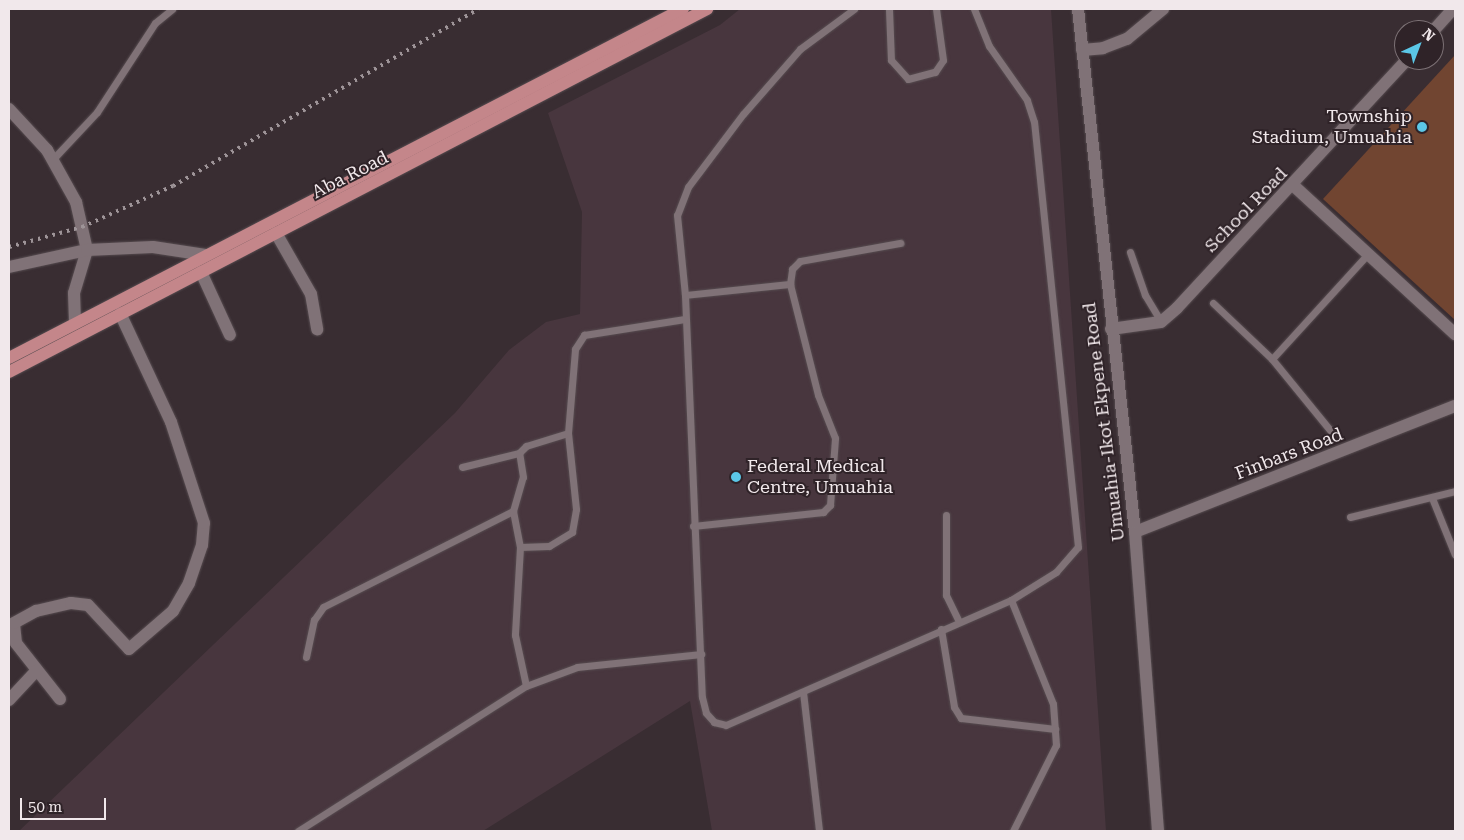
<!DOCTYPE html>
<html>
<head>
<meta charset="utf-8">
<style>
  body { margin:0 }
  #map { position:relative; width:1464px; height:840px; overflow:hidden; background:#392d32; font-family:"Roboto Serif",serif }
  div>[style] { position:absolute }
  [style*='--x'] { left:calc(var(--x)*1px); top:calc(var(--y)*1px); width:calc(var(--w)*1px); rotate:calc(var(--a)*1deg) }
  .built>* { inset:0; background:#48363e }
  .green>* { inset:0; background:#714531 }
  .roads { filter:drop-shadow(0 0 1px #564c50) drop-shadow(0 0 1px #564c50) }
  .service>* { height:7px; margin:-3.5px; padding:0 3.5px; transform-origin:3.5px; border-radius:3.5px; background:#807277 }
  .minor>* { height:12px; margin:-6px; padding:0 6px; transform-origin:6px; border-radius:6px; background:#807277 }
  .tertiary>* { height:12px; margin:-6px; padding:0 6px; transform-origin:6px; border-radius:6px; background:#807277 }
  .secondary>* { height:12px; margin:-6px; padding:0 6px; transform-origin:6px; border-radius:6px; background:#807277 }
  .primary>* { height:12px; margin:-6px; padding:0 6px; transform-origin:6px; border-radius:6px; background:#c4868a }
  .rail>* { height:4px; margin-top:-2px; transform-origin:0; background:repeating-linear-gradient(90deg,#9e9498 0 2.5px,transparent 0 7.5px) }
  .dots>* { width:14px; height:14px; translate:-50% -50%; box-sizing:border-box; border:2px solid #2f2328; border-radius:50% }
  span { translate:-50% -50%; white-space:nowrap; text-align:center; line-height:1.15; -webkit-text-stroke:4px #2f2328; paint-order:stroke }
  .poi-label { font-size:18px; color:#f1e8eb }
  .right { translate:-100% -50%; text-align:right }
  .left { translate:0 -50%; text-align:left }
  .street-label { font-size:18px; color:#f1e8eb }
  .frame { position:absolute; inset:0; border:10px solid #f1e8eb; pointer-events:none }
  .north { position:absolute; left:1394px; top:20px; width:50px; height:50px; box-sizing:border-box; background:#2f2328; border:1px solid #7d7276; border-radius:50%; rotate:43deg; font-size:14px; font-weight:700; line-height:20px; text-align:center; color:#f1e8eb }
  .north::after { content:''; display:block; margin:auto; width:18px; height:22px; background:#5bc7e7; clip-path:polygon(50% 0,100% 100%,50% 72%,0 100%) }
  .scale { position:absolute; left:20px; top:798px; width:86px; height:22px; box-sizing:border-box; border:2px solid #f1e8eb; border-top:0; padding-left:6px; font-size:15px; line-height:18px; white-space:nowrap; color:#f1e8eb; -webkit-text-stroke:4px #2f2328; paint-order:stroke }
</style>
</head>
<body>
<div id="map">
  <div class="built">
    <i style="clip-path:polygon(740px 9px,1051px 9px,1106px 831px,712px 831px,690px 701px,483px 831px,19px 831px,455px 413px,509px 350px,546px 322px,580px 314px,582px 212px,548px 113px,720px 25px)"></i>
  </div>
  <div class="green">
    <i style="clip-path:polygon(1455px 55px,1455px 320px,1323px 199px)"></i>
  </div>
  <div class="roads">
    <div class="service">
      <i style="--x:854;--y:9;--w:67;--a:143.5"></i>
      <i style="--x:800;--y:49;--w:86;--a:131.2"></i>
      <i style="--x:743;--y:114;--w:91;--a:127"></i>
      <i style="--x:688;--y:187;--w:30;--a:111"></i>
      <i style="--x:677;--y:215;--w:80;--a:84.3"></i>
      <i style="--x:685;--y:295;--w:402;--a:87.6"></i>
      <i style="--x:702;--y:697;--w:16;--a:76"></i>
      <i style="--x:706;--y:713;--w:12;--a:48"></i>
      <i style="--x:714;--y:722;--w:12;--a:14"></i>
      <i style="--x:726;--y:725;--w:311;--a:-23.7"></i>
      <i style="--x:1011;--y:600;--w:53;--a:-31.9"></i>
      <i style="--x:1056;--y:572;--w:33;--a:-49"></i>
      <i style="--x:1078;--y:547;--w:427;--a:-95.9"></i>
      <i style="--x:1034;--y:122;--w:23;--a:-108"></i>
      <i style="--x:1027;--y:100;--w:66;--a:-125.1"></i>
      <i style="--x:989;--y:46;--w:40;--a:-112"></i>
      <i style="--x:889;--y:9;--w:51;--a:87.8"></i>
      <i style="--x:891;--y:60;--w:25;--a:48"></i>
      <i style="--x:908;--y:79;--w:28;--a:-15"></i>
      <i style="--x:935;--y:72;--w:14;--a:-56"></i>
      <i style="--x:943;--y:60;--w:51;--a:-97.8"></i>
      <i style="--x:53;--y:159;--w:64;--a:-46.9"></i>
      <i style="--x:97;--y:112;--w:106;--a:-56.9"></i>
      <i style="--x:155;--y:23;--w:22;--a:-39"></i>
      <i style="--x:1130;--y:252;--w:46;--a:70.8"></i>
      <i style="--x:1145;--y:295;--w:31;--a:59"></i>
      <i style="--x:685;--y:295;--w:106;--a:-6"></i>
      <i style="--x:1213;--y:303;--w:81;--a:43.5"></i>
      <i style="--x:1272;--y:359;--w:92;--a:50.8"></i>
      <i style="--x:1272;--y:359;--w:142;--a:-47.6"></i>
      <i style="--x:462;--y:467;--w:59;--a:-13.8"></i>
      <i style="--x:1432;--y:498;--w:61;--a:68"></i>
      <i style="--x:513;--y:511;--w:37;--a:79"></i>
      <i style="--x:520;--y:547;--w:88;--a:93.3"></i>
      <i style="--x:515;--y:635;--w:52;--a:77.8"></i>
      <i style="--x:946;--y:515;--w:80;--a:90"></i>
      <i style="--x:946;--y:595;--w:30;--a:64"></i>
      <i style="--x:1350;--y:517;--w:108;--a:-13.9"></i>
      <i style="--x:693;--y:526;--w:131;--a:-6.1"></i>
      <i style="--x:823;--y:512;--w:10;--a:-45"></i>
      <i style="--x:830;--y:505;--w:67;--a:-85.7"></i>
      <i style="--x:835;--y:438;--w:46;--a:-111.6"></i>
      <i style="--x:818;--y:395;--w:114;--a:-104.2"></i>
      <i style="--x:790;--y:284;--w:15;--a:-82"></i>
      <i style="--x:792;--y:269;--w:11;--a:-45"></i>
      <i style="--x:800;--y:261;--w:102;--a:-10.2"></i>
      <i style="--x:520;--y:547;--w:29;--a:-2"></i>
      <i style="--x:549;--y:546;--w:27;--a:-31"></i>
      <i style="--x:572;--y:532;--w:23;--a:-80"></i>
      <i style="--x:576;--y:509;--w:76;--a:-96"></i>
      <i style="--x:1011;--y:600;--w:112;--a:68"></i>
      <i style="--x:1053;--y:704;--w:41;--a:85.8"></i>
      <i style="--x:1056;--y:745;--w:96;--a:116.6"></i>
      <i style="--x:941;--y:629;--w:79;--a:80.5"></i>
      <i style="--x:954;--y:707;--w:13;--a:58"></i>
      <i style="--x:961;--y:718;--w:95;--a:6.7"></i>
      <i style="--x:306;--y:657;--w:38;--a:-78"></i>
      <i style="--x:314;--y:620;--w:16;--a:-55"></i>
      <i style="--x:323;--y:607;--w:213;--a:-26.8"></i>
      <i style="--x:513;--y:511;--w:35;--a:-74"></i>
      <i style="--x:523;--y:477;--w:24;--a:-99"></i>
      <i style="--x:519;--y:453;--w:10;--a:-45"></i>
      <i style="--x:526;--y:446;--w:44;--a:-17.2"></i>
      <i style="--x:568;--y:433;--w:84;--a:-85.2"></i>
      <i style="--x:575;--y:349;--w:17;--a:-57"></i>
      <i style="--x:584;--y:335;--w:102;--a:-9"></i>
      <i style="--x:803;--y:692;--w:140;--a:83.4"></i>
      <i style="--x:298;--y:831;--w:270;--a:-32.5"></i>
      <i style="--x:526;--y:686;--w:54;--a:-20.4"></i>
      <i style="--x:577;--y:667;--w:125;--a:-6"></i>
    </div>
    <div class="minor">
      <i style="--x:1434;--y:30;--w:28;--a:-48"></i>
      <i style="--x:1082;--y:50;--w:21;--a:-5"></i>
      <i style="--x:1103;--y:48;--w:26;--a:-21"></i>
      <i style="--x:1127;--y:39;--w:47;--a:-39.8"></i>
      <i style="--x:9;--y:109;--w:56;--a:47.2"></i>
      <i style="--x:47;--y:150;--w:60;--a:60.9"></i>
      <i style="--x:76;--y:202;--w:49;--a:77.1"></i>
      <i style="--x:87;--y:250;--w:45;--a:106.8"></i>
      <i style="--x:74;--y:293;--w:28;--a:88"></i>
      <i style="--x:1294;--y:186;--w:219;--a:42.6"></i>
      <i style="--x:276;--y:233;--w:70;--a:60.2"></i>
      <i style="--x:311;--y:294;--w:36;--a:80"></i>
      <i style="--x:201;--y:272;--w:69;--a:65.3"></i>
      <i style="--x:1111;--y:329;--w:50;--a:-8"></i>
      <i style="--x:1161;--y:322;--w:21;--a:-41"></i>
      <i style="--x:1177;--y:308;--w:338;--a:-47.2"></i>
      <i style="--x:1135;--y:532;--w:344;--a:-21.5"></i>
      <i style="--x:60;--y:699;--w:71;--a:-128.2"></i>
      <i style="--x:16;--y:643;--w:20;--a:-96"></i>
      <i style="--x:14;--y:623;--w:25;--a:-29"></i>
      <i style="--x:36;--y:611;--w:36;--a:-13"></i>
      <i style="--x:71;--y:603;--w:17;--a:7"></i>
      <i style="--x:88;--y:605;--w:60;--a:47"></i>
      <i style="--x:129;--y:649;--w:58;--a:-40.8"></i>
      <i style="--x:173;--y:611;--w:32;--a:-60"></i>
      <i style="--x:189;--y:583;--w:40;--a:-71.1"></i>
      <i style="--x:202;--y:545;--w:22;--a:-85"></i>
      <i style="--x:204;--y:523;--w:106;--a:-108.1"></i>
      <i style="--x:171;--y:422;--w:120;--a:-115.1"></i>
      <i style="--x:9;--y:700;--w:40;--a:-47"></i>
    </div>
    <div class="tertiary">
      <i style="--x:9;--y:267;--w:80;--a:-12.3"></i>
      <i style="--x:87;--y:250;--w:66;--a:-2.6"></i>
      <i style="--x:153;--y:247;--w:53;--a:8.7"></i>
    </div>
    <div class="secondary">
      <i style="--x:1078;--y:9;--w:526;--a:83.78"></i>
      <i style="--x:1135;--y:532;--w:300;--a:85.6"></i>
    </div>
    <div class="primary">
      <i style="--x:9;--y:358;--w:759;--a:-27.38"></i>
      <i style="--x:9;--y:372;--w:787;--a:-27.48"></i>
    </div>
  </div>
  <div class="rail">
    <i style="--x:9;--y:247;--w:76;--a:-15.3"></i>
    <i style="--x:82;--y:227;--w:100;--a:-24.3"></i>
    <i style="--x:173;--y:186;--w:353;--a:-30.1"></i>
  </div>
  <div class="dots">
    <i style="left:1422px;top:127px;background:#5bc7e7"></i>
    <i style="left:736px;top:477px;background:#5bc7e7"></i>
  </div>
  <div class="poi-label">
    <span class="right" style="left:1412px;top:127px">Township<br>Stadium, Umuahia</span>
    <span class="left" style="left:747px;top:477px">Federal Medical<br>Centre, Umuahia</span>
  </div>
  <div class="street-label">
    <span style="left:350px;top:175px;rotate:-27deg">Aba Road</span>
    <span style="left:1246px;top:210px;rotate:-46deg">School Road</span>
    <span style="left:1104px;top:422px;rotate:-97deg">Umuahia-Ikot Ekpene Road</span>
    <span style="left:1289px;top:454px;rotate:-21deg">Finbars Road</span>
  </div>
  <div class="frame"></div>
  <div class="north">N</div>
  <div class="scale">50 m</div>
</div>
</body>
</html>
